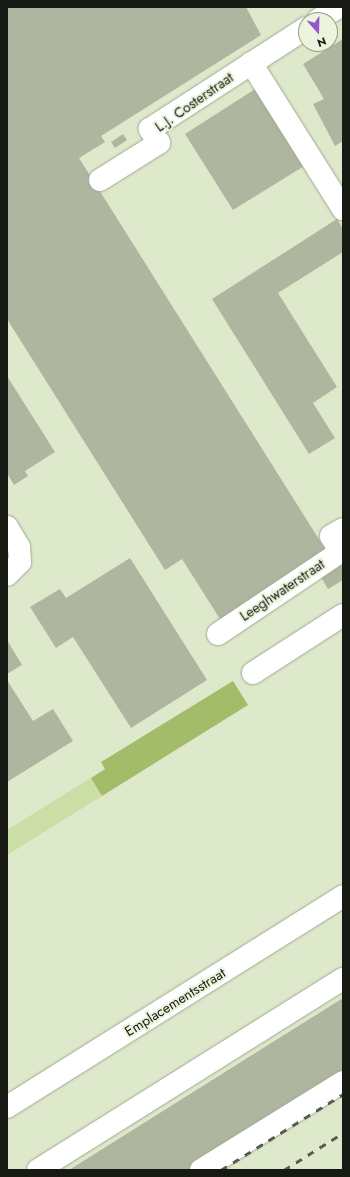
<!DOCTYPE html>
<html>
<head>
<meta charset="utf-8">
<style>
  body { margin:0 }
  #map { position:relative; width:350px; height:1177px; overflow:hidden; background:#ecf4dd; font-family:Jost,sans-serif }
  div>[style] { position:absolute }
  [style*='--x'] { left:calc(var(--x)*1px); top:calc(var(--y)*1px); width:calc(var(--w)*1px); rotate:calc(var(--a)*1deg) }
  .built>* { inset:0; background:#dee8ca }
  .green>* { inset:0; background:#cbdea5 }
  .forest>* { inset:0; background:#a3bc6a }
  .building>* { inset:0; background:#aeb6a0 }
  .roads { filter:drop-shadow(0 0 1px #a1a993) drop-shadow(0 0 1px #a1a993) }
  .minor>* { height:22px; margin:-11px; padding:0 11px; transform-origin:11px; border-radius:11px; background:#fff }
  .rail>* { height:3px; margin-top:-1.5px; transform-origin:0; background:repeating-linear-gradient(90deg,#595d51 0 7px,transparent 0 14px) }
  span { translate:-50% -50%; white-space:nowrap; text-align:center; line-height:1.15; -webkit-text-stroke:4px #ecf4dd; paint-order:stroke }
  .street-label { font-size:14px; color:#171a12 }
  .frame { position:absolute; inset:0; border:8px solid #171a12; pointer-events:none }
  .north { position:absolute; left:298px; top:12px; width:40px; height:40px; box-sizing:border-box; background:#ecf4dd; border:1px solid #979d8c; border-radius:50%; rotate:160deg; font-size:11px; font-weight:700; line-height:16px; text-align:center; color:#171a12 }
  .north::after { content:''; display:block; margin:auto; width:14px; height:18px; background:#9457ce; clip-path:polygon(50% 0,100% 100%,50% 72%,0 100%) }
</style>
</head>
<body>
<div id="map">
  <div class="built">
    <i style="clip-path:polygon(evenodd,7px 7px,343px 7px,343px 1170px,7px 1170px,7px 7px,306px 20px,330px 20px,330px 44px,306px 44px,306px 20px)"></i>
  </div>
  <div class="green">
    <i style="clip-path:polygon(91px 778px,102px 796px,7px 855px,7px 830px)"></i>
  </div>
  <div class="forest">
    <i style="clip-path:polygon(233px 681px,248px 705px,102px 796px,91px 778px,105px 769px,101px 762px)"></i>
  </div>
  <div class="building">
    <i style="clip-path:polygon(7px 7px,246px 7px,261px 35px,101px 136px,105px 142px,79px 158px,327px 552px,220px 619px,182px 559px,165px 570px,7px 319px)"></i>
    <i style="clip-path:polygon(343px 39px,343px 141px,335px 146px,313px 104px,324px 99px,303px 64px)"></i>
    <i style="clip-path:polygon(260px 86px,309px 163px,233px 210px,185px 134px)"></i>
    <i style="clip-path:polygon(123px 134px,127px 140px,115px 148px,111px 142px)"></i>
    <i style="clip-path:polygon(337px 219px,343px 229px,343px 252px,278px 293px,337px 387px,313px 403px,335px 438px,309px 454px,212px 299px)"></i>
    <i style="clip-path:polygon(7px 376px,55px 452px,25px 471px,28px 476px,14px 485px,7px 473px)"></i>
    <i style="clip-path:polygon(130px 558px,207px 680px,131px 728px,73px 637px,56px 648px,30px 607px,60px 589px,66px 598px)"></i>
    <i style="clip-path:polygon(343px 559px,343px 580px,328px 589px,319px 574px)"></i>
    <i style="clip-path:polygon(7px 640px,22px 665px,7px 674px)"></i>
    <i style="clip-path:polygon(7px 680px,33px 721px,53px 709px,73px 741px,7px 782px)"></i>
    <i style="clip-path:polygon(343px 998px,343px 1075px,191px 1170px,69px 1170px)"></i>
  </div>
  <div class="roads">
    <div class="minor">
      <i style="--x:318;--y:20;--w:25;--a:-32"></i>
      <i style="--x:251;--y:63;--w:173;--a:57.8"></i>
      <i style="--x:100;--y:180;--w:70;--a:-32.1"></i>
      <i style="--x:159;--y:143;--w:17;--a:-123"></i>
      <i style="--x:150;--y:129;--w:186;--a:-32.9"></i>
      <i style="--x:7;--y:527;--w:23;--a:59"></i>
      <i style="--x:19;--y:547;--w:15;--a:86"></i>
      <i style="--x:20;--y:562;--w:18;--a:135"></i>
      <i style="--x:218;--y:634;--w:147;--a:-33.9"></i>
      <i style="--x:340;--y:552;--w:18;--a:-119"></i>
      <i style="--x:331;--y:536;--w:14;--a:-30"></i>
      <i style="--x:253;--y:673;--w:107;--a:-32.8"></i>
      <i style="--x:7;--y:1107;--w:397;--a:-32.1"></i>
      <i style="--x:38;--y:1170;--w:360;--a:-32.1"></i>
      <i style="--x:201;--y:1170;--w:167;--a:-31.8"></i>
    </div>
  </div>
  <div class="rail">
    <i style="--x:221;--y:1170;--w:144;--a:-31.9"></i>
    <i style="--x:284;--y:1170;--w:70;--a:-32.1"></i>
  </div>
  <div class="street-label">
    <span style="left:194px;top:102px;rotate:-35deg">L.J. Costerstraat</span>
    <span style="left:282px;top:590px;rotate:-34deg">Leeghwaterstraat</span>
    <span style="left:175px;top:1002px;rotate:-32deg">Emplacementsstraat</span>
  </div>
  <div class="frame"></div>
  <div class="north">N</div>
</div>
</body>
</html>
